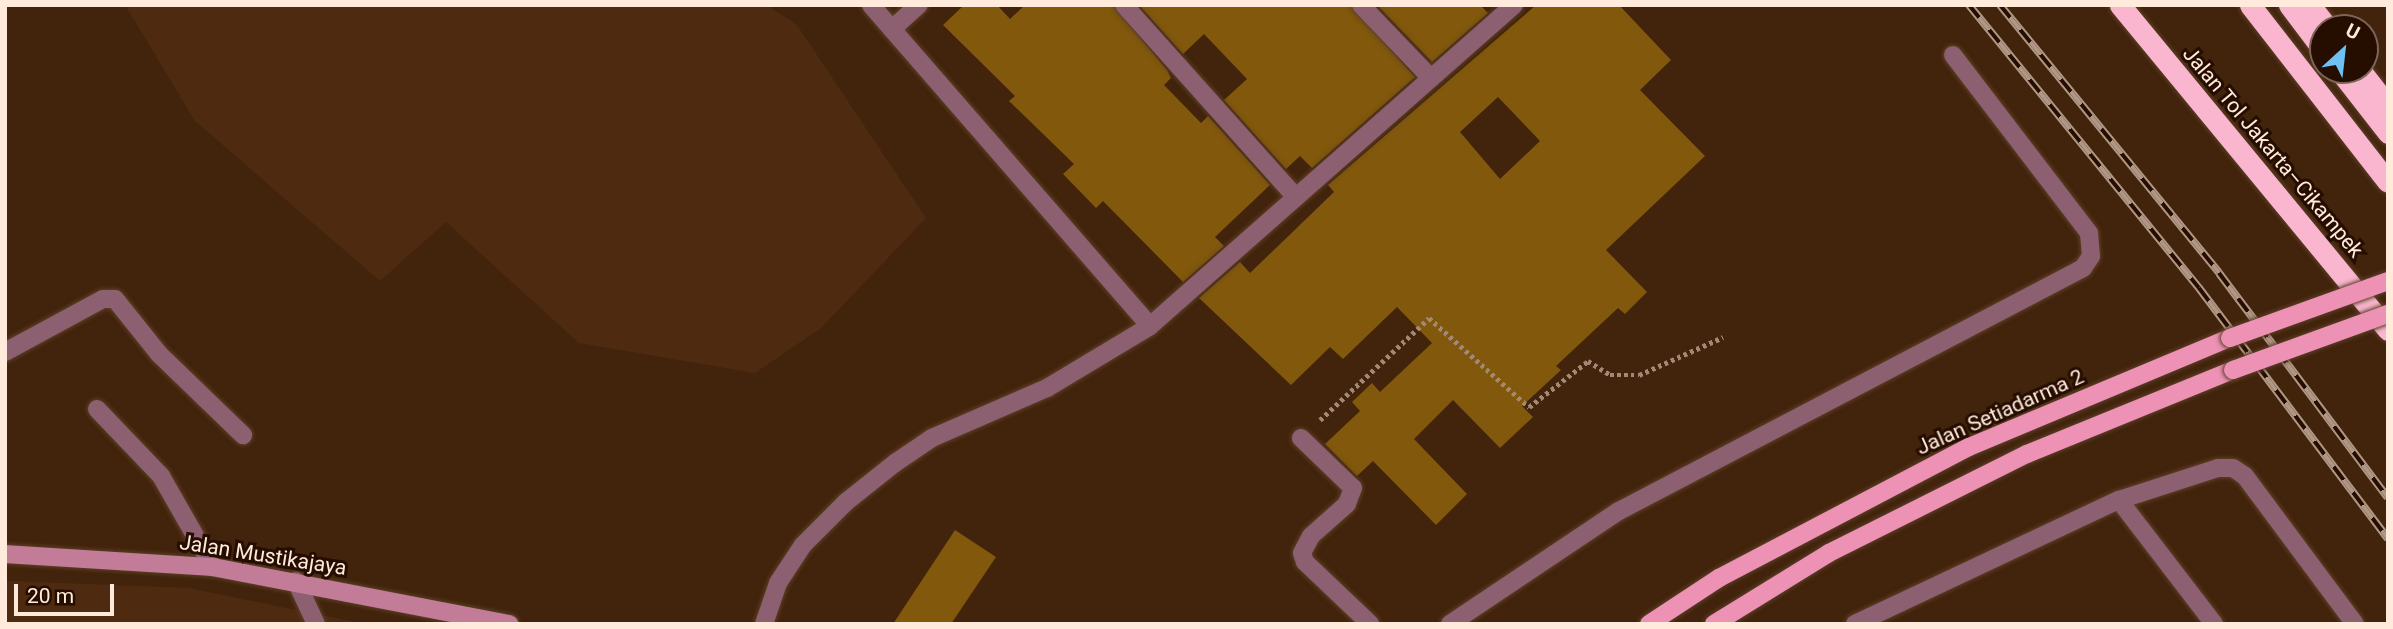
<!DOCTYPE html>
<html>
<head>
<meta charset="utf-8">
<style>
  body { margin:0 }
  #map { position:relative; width:2393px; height:629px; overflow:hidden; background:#42230b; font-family:Roboto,sans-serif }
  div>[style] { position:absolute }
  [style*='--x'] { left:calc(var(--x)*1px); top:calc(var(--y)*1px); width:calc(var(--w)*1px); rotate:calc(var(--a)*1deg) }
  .built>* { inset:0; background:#4e2b10 }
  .building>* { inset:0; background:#81580c }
  .path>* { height:4.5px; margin-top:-2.25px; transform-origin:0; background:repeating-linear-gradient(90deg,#a28875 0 3.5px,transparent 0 7px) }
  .roads { filter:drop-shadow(0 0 2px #5c3f28) drop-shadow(0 0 2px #5c3f28) }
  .lane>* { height:18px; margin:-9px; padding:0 9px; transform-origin:9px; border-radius:9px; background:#8d6071 }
  .street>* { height:18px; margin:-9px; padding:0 9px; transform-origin:9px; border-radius:9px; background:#8d6071 }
  .secondary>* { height:18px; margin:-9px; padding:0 9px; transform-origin:9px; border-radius:9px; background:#c37c97 }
  .primary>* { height:18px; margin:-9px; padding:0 9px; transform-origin:9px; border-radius:9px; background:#ed91b5 }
  .highway>* { height:21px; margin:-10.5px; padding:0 10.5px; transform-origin:10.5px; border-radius:10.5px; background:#f9b6ce }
  .rail>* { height:8px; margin-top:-4px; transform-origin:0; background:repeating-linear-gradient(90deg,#250d00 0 16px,#b09785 0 32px); box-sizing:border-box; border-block:2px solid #b09785 }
  .bridges { filter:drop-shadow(0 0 2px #5c3f28) drop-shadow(0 0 2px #5c3f28) }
  .primary-bridge>* { height:18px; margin:-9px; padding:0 9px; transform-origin:9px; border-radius:9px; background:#ed91b5 }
  span { translate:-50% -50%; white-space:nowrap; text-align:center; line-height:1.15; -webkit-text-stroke:6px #250d00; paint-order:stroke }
  .street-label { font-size:21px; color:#ffeadc }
  .frame { position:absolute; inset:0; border:7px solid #ffeadc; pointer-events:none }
  .north { position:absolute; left:2309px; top:14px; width:70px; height:70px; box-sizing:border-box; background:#250d00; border:2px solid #7c6558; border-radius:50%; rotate:27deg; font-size:19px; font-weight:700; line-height:28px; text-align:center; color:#ffeadc }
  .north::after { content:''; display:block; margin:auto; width:24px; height:32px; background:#6dc2f3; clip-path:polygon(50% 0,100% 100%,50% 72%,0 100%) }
  .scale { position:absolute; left:14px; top:584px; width:100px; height:32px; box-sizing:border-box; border:4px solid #ffeadc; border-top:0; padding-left:9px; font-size:21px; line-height:24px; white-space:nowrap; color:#ffeadc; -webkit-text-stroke:5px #250d00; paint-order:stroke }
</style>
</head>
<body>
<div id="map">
  <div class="built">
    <i style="clip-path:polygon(125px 5px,767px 5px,797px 25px,926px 218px,821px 328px,755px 373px,579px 343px,446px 222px,380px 281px,195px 121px)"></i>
    <i style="clip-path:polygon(12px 581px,189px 588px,365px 624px,5px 624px,5px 582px)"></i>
  </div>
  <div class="building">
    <i style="clip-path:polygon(964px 5px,997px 5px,1010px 19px,1025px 5px,1113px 5px,1167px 70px,1171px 78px,1164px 85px,1201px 123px,1208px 116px,1270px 185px,1215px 237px,1224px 246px,1183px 282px,1103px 201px,1096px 208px,1063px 174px,1074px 164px,1009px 101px,1015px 96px,943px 25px)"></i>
    <i style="clip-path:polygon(1139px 5px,1350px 5px,1415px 77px,1312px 168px,1300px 156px,1286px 169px,1224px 100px,1247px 79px,1204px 34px,1183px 54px)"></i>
    <i style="clip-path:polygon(1377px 5px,1480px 5px,1488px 13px,1432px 62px)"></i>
    <i style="clip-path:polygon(evenodd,1536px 5px,1619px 5px,1671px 60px,1640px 90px,1705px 156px,1606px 250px,1647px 292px,1625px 314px,1618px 308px,1556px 366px,1561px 370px,1522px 406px,1533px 417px,1500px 448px,1453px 400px,1414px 439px,1467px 494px,1436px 525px,1373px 461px,1357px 476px,1325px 444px,1360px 411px,1352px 402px,1372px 383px,1380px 392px,1432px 343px,1397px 307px,1343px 359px,1330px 347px,1291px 385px,1199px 298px,1240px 262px,1250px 273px,1334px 192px,1328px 185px,1536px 5px,1498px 97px,1540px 141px,1500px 179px,1460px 132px,1498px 97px)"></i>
    <i style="clip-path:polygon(955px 530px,996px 557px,951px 624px,893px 624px)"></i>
  </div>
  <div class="path">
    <i style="--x:1320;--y:420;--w:149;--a:-43.1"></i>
    <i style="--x:1429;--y:318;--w:134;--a:41.7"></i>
    <i style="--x:1529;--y:407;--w:75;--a:-37.9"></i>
    <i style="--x:1588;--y:361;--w:26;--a:32"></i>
    <i style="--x:1610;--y:375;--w:29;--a:0"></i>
    <i style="--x:1639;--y:375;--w:92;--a:-24.3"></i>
  </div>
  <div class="roads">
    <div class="lane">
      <i style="--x:296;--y:581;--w:47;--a:65.1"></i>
    </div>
    <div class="street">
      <i style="--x:1124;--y:5;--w:256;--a:48.2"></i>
      <i style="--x:1361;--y:5;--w:101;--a:46.2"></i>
      <i style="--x:892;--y:29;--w:36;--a:-42"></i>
      <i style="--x:1150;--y:326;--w:485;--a:-41.4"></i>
      <i style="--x:5;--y:352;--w:111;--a:-28.4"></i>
      <i style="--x:103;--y:299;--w:12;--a:0"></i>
      <i style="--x:115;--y:299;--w:70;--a:51.3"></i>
      <i style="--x:159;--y:354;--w:117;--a:44"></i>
      <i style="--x:97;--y:409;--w:93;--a:46.3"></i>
      <i style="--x:161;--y:476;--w:105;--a:60.3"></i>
      <i style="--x:1301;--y:438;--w:72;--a:43.9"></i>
      <i style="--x:1353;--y:488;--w:17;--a:111"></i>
      <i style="--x:1347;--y:504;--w:48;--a:138.4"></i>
      <i style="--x:1311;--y:536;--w:19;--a:118"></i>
      <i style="--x:1302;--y:553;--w:9;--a:72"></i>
      <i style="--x:1305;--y:562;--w:90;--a:43.6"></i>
      <i style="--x:2119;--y:500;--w:156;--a:52.5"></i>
      <i style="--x:764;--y:624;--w:43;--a:-71.1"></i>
      <i style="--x:778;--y:583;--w:45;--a:-56.7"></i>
      <i style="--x:803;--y:545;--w:61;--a:-45"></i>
      <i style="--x:846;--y:502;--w:63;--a:-38.5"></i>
      <i style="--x:895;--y:463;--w:45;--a:-34"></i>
      <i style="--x:932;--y:438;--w:125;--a:-23.5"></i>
      <i style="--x:1047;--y:388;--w:120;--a:-31"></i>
      <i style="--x:1150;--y:326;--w:425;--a:-131"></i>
      <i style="--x:1450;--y:624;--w:203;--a:-33.8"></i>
      <i style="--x:1619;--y:511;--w:524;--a:-27.64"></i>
      <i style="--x:2083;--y:268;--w:14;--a:-56"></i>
      <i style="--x:2091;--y:256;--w:23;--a:-95"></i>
      <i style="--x:2089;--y:233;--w:224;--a:-127.4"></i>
      <i style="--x:1855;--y:624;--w:292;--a:-25.2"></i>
      <i style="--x:2119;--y:500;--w:104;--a:-17.9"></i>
      <i style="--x:2218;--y:468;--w:15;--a:0"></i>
      <i style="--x:2233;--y:468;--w:14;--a:34"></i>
      <i style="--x:2245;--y:476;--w:184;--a:53.4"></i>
    </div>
    <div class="secondary">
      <i style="--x:5;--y:554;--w:208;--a:3.6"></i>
      <i style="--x:213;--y:567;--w:302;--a:10.9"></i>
    </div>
    <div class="primary">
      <i style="--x:1649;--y:624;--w:84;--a:-33.3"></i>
      <i style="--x:1719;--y:578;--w:282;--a:-27.7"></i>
      <i style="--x:1969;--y:447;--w:283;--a:-22.7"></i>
      <i style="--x:1714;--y:624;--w:135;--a:-31.7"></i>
      <i style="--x:1829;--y:553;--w:221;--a:-26.6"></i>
      <i style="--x:2027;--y:454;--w:222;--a:-22.2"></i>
    </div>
    <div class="highway">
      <i style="--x:2120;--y:5;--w:421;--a:50.5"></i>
      <i style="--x:2250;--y:5;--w:224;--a:52.1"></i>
      <i style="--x:2289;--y:5;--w:56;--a:52.9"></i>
      <i style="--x:2310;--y:5;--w:29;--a:52"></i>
      <i style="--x:2339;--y:70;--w:80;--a:52.1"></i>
      <i style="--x:2360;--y:70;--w:46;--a:52.1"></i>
    </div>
  </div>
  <div class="rail">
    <i style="--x:1969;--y:5;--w:365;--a:50.9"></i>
    <i style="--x:2199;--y:288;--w:314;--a:53"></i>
    <i style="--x:2000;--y:5;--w:346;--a:50.7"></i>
    <i style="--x:2219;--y:273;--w:281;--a:53.1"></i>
  </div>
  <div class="bridges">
    <div class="primary-bridge">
      <i style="--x:2230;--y:338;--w:168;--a:-19.8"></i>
      <i style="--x:2233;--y:370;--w:165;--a:-19.9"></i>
    </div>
  </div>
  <div class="street-label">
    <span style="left:2273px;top:152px;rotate:50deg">Jalan Tol Jakarta–Cikampek</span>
    <span style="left:2000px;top:412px;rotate:-24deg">Jalan Setiadarma 2</span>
    <span style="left:263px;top:555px;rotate:9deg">Jalan Mustikajaya</span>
  </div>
  <div class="frame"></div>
  <div class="north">U</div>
  <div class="scale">20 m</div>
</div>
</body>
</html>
